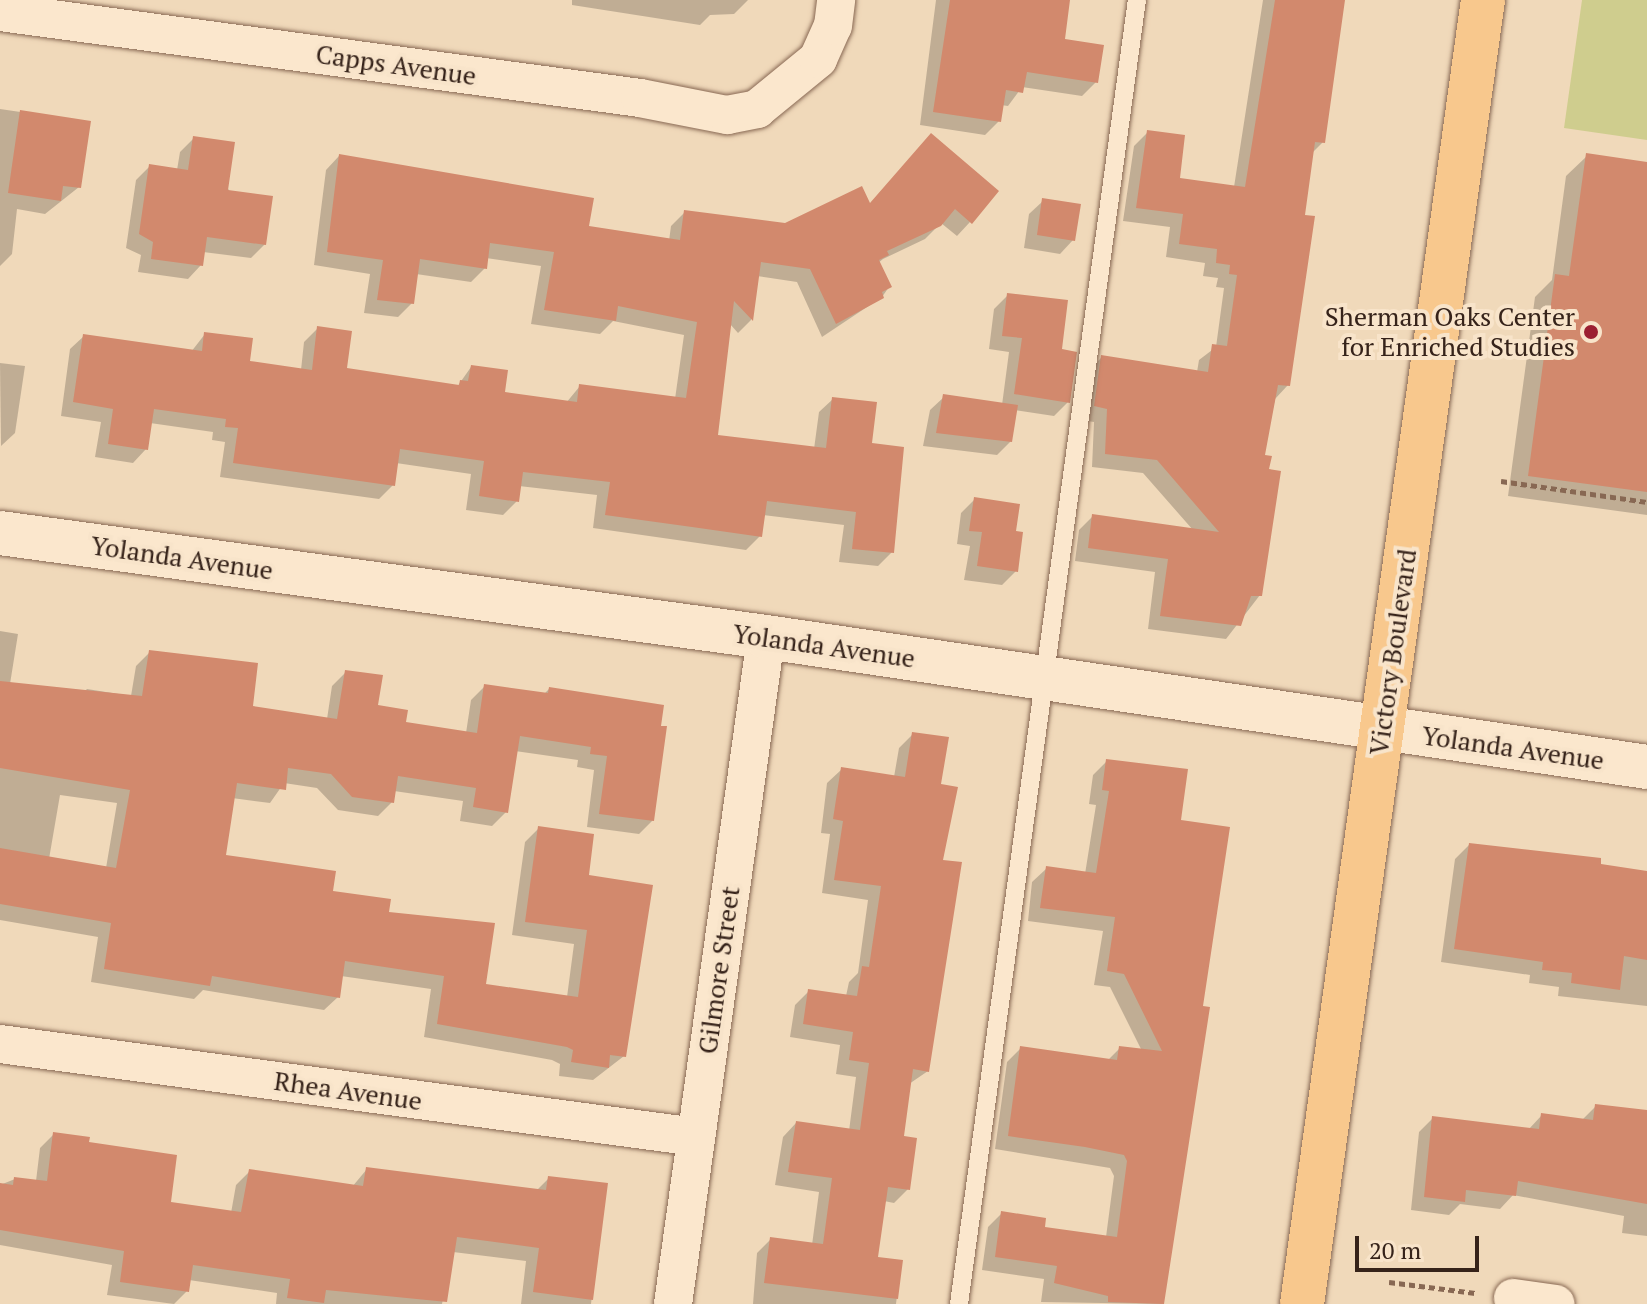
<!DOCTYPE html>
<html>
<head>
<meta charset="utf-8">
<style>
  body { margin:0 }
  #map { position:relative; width:1647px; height:1304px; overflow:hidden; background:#f0d9ba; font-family:"PT Serif",serif }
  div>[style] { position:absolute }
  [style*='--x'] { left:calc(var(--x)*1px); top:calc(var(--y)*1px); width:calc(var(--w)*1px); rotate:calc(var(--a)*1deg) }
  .green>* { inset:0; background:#cfcd8e }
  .shadow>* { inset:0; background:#0003 }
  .building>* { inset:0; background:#d2896d }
  .path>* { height:5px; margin-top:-2.5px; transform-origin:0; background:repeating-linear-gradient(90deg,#886853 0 6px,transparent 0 10px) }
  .roads { filter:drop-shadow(0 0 2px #886853) drop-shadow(0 0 2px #886853) }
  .service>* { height:18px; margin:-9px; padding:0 9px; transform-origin:9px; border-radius:9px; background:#fbe7cd }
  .minor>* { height:38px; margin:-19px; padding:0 19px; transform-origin:19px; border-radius:19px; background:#fbe7cd }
  .tertiary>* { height:44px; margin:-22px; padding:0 22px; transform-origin:22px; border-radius:22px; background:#fbe7cd }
  .primary>* { height:44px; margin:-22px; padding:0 22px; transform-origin:22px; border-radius:22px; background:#f8c88d }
  .dots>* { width:22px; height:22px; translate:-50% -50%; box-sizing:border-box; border:4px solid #f8e4ca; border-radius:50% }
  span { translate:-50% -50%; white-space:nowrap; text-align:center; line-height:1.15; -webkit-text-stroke:8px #f8e4ca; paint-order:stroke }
  .street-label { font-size:26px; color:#36231a }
  .poi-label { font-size:26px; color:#36231a }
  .right { translate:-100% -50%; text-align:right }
  .scale { position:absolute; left:1355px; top:1236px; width:124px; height:36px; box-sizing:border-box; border:4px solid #36231a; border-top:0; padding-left:10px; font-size:24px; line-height:28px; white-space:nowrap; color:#36231a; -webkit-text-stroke:6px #f8e4ca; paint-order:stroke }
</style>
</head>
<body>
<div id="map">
  <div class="green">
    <i style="clip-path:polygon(1582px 0,1647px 0,1647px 140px,1564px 128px)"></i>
  </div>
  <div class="shadow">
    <i style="clip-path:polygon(572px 0,748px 0,734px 14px,710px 15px,700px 25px,572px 5px)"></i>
    <i style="clip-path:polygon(936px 0,1068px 0,1063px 41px,1096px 82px,1082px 96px,1022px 87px,1008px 106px,1001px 105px,999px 121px,985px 135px,920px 125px)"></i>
    <i style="clip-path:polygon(1263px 0,1343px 0,1323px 142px,1311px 154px,1303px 216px,1288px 385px,1275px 399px,1263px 456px,1260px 595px,1226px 639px,1148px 629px,1155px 572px,1075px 561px,1079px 530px,1093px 516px,1193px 530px,1143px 473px,1092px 467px,1094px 422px,1081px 420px,1088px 371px,1101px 358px,1197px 372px,1199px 360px,1216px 347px,1224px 288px,1216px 287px,1218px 278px,1203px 276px,1205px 263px,1166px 257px,1170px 227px,1123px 221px,1134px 146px,1148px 132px,1178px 179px,1234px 187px)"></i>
    <i style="clip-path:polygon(0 109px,89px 122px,79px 187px,45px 214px,17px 209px,12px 254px,0 266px)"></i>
    <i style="clip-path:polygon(931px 135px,970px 222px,957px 236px,941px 223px,925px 239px,883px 259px,878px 263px,889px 287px,882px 297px,822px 337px,797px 282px,757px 276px,751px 320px,738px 333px,730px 324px,716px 437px,814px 449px,819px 412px,833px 399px,869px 445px,892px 552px,878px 566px,839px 562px,844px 525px,763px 515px,760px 536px,746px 550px,677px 540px,593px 528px,597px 495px,519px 486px,517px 501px,503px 515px,466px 510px,471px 474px,396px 463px,393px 485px,379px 499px,220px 477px,225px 442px,212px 440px,213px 432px,150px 423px,146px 449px,133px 463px,95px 457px,101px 422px,61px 416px,70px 349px,84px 336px,191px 352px,205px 334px,248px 363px,301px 370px,304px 342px,318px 328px,345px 370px,457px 387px,471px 367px,503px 394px,566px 403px,580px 386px,675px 399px,684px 335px,613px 321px,600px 334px,531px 324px,541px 266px,486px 258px,485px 268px,471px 282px,416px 274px,412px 303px,398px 317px,364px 313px,370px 274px,314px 265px,326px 170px,339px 156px,587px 228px,669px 241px,671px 226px,685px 212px,785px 225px,869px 205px)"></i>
    <i style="clip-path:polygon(194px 138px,265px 244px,251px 258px,203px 252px,201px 265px,188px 279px,138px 272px,141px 255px,126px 248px,136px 180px,150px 166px,177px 170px,180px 152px)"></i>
    <i style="clip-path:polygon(1587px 156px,1647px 164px,1647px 515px,1508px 496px,1535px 297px,1552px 280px,1566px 176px)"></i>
    <i style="clip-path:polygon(1043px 201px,1073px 240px,1060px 254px,1024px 248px,1029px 214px)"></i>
    <i style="clip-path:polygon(1008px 295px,1059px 351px,1068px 402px,1054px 416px,1015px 410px,1011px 441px,997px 455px,923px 446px,930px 410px,944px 397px,1002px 405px,1009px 352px,989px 349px,994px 309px)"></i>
    <i style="clip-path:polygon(0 363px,25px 366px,15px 433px,1px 446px)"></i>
    <i style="clip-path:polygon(975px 499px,1014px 533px,1016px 571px,1002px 585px,964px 580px,970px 546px,957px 544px,961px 513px)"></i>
    <i style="clip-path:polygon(evenodd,0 631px,18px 634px,10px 684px,82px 694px,87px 689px,131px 696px,136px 666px,150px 652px,250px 707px,327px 719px,332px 686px,346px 672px,376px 707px,404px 724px,466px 733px,471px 700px,485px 686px,544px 694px,549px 689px,662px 706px,653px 820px,639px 834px,587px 827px,594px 770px,577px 767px,578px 760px,515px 751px,506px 812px,492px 826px,460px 821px,463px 801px,394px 791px,392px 802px,378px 816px,338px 810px,317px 788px,284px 783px,270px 803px,232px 798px,224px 857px,387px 914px,484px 986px,567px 997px,574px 944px,512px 935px,525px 842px,539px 828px,586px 877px,624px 1056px,593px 1080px,559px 1076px,560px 1064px,552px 1060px,424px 1037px,431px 989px,341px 976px,338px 997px,324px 1010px,203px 990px,194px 999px,91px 982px,98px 937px,0 920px,0 631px,60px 795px,117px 803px,106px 868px,49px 859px,60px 795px)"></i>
    <i style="clip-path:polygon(913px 734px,939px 786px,941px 861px,928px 1071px,909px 1084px,902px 1138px,908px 1189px,894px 1203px,884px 1201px,876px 1258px,901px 1262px,896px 1304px,753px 1304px,757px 1253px,771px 1239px,812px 1245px,819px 1192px,775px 1185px,783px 1137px,796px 1123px,849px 1131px,856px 1077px,836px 1074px,840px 1045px,790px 1037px,795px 1005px,809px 991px,846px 996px,849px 982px,858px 973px,868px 900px,822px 893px,830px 834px,821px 833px,827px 783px,841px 770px,894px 777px,899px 748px)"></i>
    <i style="clip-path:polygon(1107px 761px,1179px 822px,1201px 1007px,1208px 1009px,1162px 1304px,1041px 1302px,1044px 1279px,982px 1270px,988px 1227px,1002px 1213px,1043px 1228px,1106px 1237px,1114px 1176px,1110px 1168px,995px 1149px,1007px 1062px,1021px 1048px,1108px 1060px,1120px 1048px,1142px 1051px,1110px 987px,1094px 985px,1103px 931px,1028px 921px,1032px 882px,1046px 869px,1085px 874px,1096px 805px,1089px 804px,1093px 775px)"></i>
    <i style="clip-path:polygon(1469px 845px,1647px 873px,1647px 1006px,1558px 996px,1559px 987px,1529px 983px,1530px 975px,1441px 962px,1455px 859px)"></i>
    <i style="clip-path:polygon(1596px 1106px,1647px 1130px,1647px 1236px,1622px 1233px,1624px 1216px,1513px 1195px,1500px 1209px,1460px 1204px,1449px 1215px,1411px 1210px,1419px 1132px,1433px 1118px,1528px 1130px,1542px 1115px,1582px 1120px)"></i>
    <i style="clip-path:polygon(54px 1134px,87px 1144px,168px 1204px,231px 1213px,236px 1185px,249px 1172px,352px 1187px,367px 1169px,536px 1191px,549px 1178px,605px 1185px,591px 1304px,521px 1304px,526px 1261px,453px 1252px,442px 1304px,276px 1304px,277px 1293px,189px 1280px,187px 1291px,174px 1304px,107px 1295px,112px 1265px,0 1245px,0 1185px,15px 1179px,36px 1181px,40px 1148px)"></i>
  </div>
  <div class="building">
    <i style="clip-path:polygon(950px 0,1070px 0,1065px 39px,1104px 45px,1098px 83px,1027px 72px,1023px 93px,1006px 90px,1001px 122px,933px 112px)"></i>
    <i style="clip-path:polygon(1275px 0,1345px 0,1325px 143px,1315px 142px,1305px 215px,1315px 216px,1290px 386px,1278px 385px,1265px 455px,1272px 456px,1269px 469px,1281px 471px,1262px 596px,1251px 596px,1241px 626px,1160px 616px,1168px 559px,1088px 548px,1092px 514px,1219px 532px,1157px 460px,1105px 454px,1107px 409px,1094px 406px,1101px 355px,1208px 372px,1212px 344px,1227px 346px,1237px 275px,1229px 274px,1230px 265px,1216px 263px,1217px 249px,1179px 244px,1183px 214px,1136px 208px,1147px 130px,1185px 135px,1180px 178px,1245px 187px)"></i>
    <i style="clip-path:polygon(20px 110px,91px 121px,81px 188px,63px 186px,61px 201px,8px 193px)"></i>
    <i style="clip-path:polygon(931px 133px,999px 191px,972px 224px,955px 209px,941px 226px,887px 251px,889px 255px,879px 260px,892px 287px,882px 292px,884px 298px,836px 324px,810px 269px,761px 262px,753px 321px,734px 301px,718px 435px,826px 448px,832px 397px,877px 402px,872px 443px,904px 447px,894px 553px,852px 549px,856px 512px,767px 501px,762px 537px,692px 527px,605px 515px,610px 482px,523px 472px,519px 502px,479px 496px,484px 461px,400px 449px,395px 486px,233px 463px,238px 428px,225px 427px,226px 419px,154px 409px,148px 450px,108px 444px,113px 409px,73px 402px,83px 334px,202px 351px,204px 332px,253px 338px,250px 361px,312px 370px,317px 326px,352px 331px,347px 368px,459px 385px,460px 380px,468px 381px,471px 365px,508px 370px,505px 392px,577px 402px,579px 384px,686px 398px,697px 322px,618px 306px,616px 321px,544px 310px,554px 252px,490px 243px,487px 269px,420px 259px,414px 304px,377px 300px,383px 260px,327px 252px,339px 154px,594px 198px,589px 226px,680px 240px,684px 210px,785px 223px,862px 186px,870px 203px)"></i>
    <i style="clip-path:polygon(193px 136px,235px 142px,228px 190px,273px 196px,266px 245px,207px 237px,203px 266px,151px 259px,153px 242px,139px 234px,149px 164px,188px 170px)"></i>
    <i style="clip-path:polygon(1586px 153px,1647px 162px,1647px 492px,1528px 476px,1555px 274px,1569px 276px)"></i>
    <i style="clip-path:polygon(1042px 198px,1081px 204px,1075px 241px,1037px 235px)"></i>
    <i style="clip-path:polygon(1007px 293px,1068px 300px,1062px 349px,1077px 352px,1070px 403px,1014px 394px,1022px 338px,1002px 336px)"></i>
    <i style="clip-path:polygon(943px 394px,1018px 405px,1012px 442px,936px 433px)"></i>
    <i style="clip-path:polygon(974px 497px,1020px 504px,1016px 531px,1023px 532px,1018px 572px,977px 566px,982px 532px,969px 531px)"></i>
    <i style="clip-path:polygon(149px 650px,258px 663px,253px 706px,337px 719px,345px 670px,383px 675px,378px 705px,408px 710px,406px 722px,477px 733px,484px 684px,548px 693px,549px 687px,664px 705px,661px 726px,667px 726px,654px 821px,599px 814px,607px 756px,590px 754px,591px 747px,520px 736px,508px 813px,473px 807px,476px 788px,398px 776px,394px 803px,352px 797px,331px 774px,288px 768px,286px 790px,237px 783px,226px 855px,336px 871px,333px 891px,391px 899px,389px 912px,495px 923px,486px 984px,578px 997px,587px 930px,525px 922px,538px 826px,594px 834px,589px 875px,653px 885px,626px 1057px,610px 1055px,609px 1068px,571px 1062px,573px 1050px,567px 1047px,437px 1024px,444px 976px,345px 961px,340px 998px,212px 976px,210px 986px,104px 969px,111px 923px,0 904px,0 848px,116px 868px,130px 790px,0 768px,0 681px,142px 696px)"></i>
    <i style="clip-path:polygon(912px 732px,949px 737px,941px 784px,958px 787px,943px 860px,962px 862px,929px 1072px,913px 1069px,904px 1136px,917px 1138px,910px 1190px,888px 1187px,878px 1257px,903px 1260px,898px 1299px,764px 1283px,770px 1237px,823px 1244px,832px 1178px,788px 1172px,796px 1121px,860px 1130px,869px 1063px,849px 1060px,853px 1032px,803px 1024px,808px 989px,857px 996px,862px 966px,869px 967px,881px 886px,834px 880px,843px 821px,833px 819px,841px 767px,905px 777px)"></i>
    <i style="clip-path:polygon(1106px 759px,1188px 769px,1181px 820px,1230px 827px,1203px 1006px,1210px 1007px,1164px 1304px,1108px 1302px,1108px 1296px,1054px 1283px,1057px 1266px,995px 1257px,1001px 1211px,1046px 1218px,1045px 1227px,1117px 1237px,1127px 1161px,1124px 1155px,1085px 1147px,1008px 1136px,1020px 1046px,1117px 1060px,1119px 1046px,1162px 1051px,1124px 974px,1107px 971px,1115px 917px,1040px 908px,1046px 866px,1096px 873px,1109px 791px,1102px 790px)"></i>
    <i style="clip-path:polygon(1469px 843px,1601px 858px,1601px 864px,1647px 871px,1647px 960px,1624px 956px,1620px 990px,1571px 983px,1572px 973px,1542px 970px,1543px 962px,1454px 949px)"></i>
    <i style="clip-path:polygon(1595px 1104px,1647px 1110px,1647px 1204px,1518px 1181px,1516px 1196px,1466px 1190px,1465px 1202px,1424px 1197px,1432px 1116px,1539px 1129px,1541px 1113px,1593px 1120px)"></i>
    <i style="clip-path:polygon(53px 1132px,90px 1137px,89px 1142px,177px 1155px,171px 1202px,241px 1212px,249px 1169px,363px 1186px,366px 1167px,546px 1190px,548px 1176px,608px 1183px,593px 1300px,533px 1292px,539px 1248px,457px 1237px,447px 1302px,326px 1290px,324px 1303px,287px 1298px,290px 1279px,193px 1265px,189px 1292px,120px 1282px,124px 1251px,0 1230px,0 1183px,13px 1185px,14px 1177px,47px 1181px)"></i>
  </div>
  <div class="path">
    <i style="--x:1501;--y:481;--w:148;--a:8.2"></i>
    <i style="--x:1389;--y:1282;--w:87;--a:7.3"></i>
  </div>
  <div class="roads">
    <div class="service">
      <i style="--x:959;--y:1304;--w:1316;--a:-82.23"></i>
    </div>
    <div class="minor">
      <i style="--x:0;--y:12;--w:646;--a:7.65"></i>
      <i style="--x:640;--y:98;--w:89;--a:11.1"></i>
      <i style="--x:727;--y:115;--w:31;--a:-11"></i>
      <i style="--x:757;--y:109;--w:79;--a:-39.3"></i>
      <i style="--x:818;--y:59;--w:36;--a:-66"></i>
      <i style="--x:833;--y:26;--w:26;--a:-83"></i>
      <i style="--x:0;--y:1044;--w:702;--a:7.61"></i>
      <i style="--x:1513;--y:1298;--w:43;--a:7.9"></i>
      <i style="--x:673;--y:1304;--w:673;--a:-82.06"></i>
    </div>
    <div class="tertiary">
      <i style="--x:0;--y:533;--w:773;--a:7.73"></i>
      <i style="--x:766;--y:637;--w:891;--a:8.39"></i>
    </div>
    <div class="primary">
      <i style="--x:1302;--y:1304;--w:1317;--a:-82.1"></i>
    </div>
  </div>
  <div class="dots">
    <i style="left:1591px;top:332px;background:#9b1f31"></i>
  </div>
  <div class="street-label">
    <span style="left:396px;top:65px;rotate:8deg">Capps Avenue</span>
    <span style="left:182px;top:558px;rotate:8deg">Yolanda Avenue</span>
    <span style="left:824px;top:646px;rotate:8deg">Yolanda Avenue</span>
    <span style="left:1393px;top:652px;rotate:-82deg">Victory Boulevard</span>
    <span style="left:1513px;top:748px;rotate:8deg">Yolanda Avenue</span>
    <span style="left:719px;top:970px;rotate:-82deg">Gilmore Street</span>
    <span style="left:348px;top:1091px;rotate:8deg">Rhea Avenue</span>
  </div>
  <div class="poi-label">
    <span class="right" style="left:1575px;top:332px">Sherman Oaks Center<br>for Enriched Studies</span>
  </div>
  <div class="scale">20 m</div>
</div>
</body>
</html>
